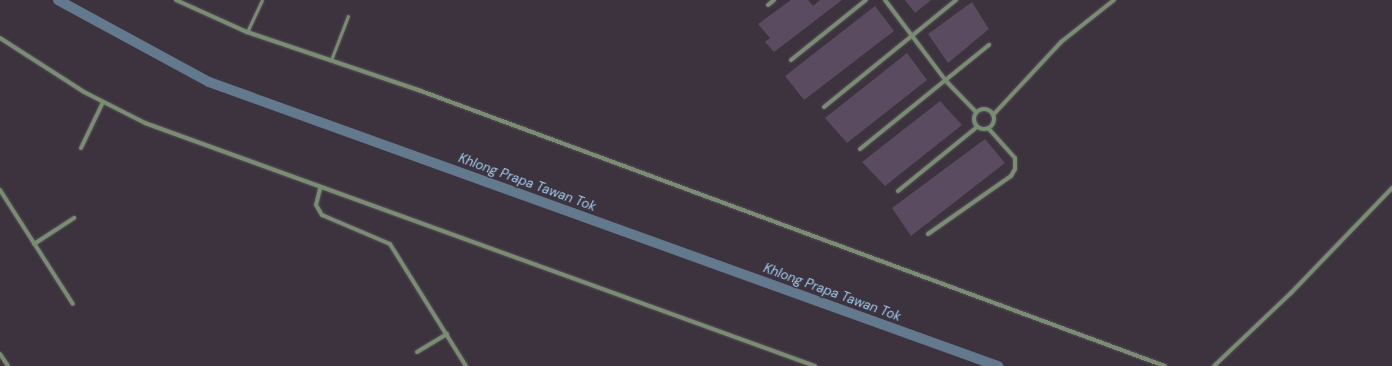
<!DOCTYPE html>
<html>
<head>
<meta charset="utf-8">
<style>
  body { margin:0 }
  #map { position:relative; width:1392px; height:366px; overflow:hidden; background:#3c333e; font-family:"DM Sans",sans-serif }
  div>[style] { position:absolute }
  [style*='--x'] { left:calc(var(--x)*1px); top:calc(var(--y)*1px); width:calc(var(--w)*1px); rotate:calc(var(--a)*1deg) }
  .canal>* { height:10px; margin:-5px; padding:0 5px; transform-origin:5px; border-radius:5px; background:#63798d }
  .building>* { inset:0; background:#5a4b61 }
  .roads { filter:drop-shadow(0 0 1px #584f5a) drop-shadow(0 0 1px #584f5a) }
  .lane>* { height:3px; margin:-1.5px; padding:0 1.5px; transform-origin:1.5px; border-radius:1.5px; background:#798d72 }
  .street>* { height:4px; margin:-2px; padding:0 2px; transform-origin:2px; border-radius:2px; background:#798d72 }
  .street>.ring { margin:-2px; padding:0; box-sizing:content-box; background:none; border:4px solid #798d72; border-radius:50% }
  span { translate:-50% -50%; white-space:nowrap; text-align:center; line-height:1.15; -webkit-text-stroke:3px #3c333e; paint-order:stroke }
  .water-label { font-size:13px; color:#a3cff5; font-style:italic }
</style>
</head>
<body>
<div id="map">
  <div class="canal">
    <i style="--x:58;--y:0;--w:172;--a:28.5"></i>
    <i style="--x:209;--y:82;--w:839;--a:19.8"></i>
  </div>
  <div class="building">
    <i style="clip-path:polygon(791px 0,808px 0,813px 6px,820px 0,842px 0,774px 52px,765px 42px,770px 38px,758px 24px)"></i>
    <i style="clip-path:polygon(905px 0,931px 0,915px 13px)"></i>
    <i style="clip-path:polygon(972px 2px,989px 29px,948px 63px,928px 34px)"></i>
    <i style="clip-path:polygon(875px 6px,894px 31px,804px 100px,785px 76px)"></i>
    <i style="clip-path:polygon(907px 53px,927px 80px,847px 143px,825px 118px)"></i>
    <i style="clip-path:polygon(940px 101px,962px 125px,885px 186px,862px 162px)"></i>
    <i style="clip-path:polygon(985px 139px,1005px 163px,911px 236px,892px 208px)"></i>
  </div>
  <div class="roads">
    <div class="lane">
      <i style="--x:247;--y:32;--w:35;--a:-65"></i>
      <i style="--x:331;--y:60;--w:47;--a:-68.9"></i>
    </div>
    <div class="street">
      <i style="--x:176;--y:0;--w:78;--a:24.3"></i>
      <i style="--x:247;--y:32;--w:184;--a:18.7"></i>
      <i style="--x:421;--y:91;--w:793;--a:20.29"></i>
      <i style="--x:885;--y:0;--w:101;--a:53"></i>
      <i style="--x:946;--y:81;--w:43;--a:45.9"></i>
      <i style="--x:768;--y:5;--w:8;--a:-40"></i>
      <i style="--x:0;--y:38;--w:100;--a:32.7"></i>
      <i style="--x:84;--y:92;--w:68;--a:26.9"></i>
      <i style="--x:145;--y:123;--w:713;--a:19.94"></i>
      <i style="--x:791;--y:60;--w:96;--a:-38.7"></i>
      <i style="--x:824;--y:107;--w:170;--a:-39"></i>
      <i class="ring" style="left:974px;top:109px;width:16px;height:16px"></i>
      <i style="--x:993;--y:115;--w:100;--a:-47"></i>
      <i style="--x:1061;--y:42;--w:68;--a:-38.4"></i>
      <i style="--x:81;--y:148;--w:51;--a:-64.4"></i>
      <i style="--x:860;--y:149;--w:166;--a:-38.9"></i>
      <i style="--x:320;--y:189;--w:16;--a:104"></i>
      <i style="--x:316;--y:205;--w:12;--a:59"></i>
      <i style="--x:322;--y:215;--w:74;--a:23.1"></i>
      <i style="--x:390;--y:244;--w:144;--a:58.1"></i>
      <i style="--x:0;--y:190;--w:135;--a:57.4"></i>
      <i style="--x:898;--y:191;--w:102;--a:-39"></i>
      <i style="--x:928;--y:234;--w:101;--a:-34.9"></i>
      <i style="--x:1011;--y:176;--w:8;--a:-60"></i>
      <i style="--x:1015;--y:169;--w:11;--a:-90"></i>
      <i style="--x:1015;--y:158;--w:40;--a:-132"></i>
      <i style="--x:34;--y:244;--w:48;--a:-33"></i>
      <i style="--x:417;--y:352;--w:35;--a:-31"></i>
      <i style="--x:0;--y:354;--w:14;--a:56"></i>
      <i style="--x:1214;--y:366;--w:106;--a:-43.5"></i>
      <i style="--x:1291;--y:293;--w:146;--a:-46.1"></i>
    </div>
  </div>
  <div class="water-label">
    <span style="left:527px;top:183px;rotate:20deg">Khlong Prapa Tawan Tok</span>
    <span style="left:832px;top:293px;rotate:20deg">Khlong Prapa Tawan Tok</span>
  </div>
</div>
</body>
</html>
